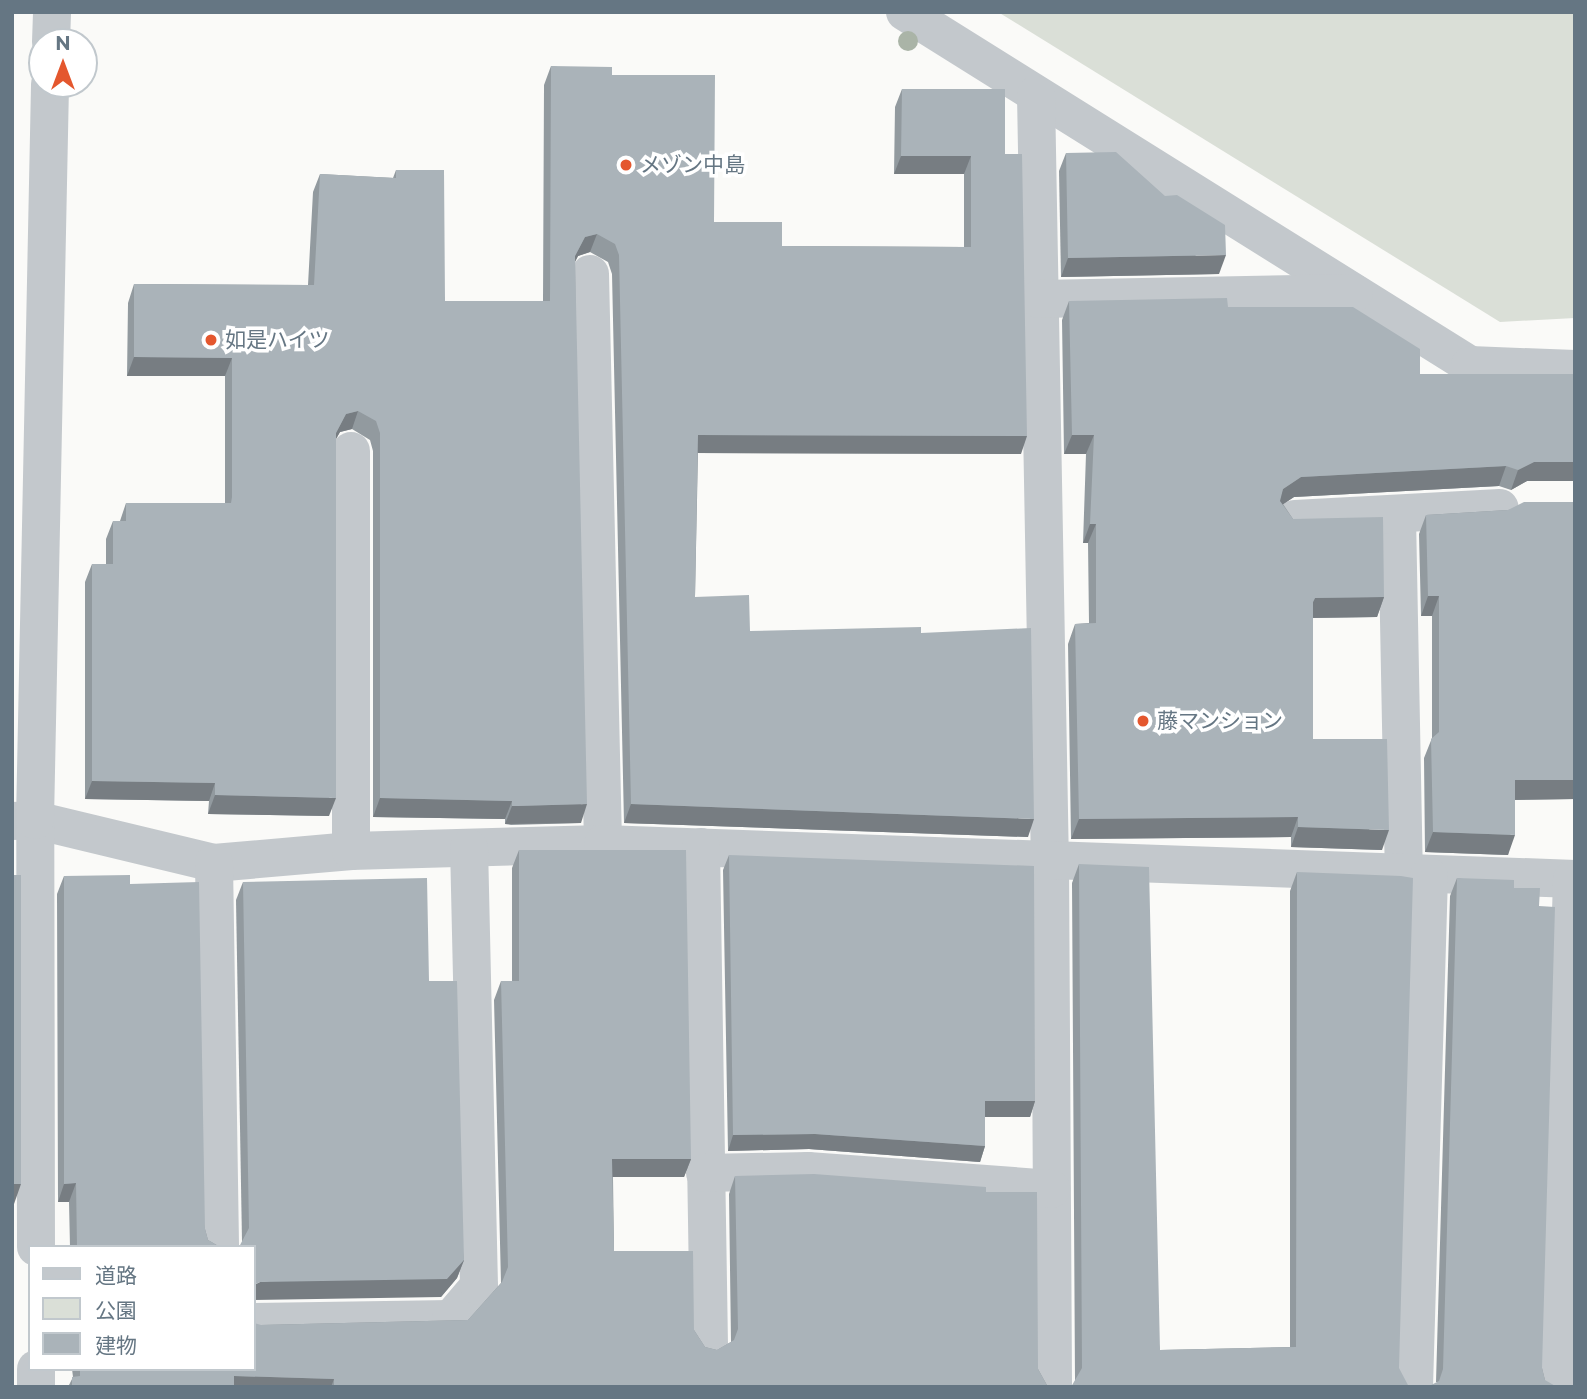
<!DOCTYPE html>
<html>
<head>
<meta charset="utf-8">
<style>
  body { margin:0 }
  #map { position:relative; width:1587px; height:1399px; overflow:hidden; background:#fafaf8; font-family:Montserrat,"Noto Sans JP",sans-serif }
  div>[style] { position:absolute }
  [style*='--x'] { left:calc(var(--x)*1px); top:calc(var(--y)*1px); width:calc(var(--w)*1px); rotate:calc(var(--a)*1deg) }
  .green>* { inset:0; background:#dadfd7 }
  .minor>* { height:38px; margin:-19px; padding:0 19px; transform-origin:19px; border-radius:19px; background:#c3c8cc }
  .trees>* { width:20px; height:20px; margin:-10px; border-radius:50%; background:#aab4a7 }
  .wall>* { inset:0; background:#929a9f }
  .shaded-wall>* { inset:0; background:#777d82 }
  .building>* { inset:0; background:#aab3b9 }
  .dots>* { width:19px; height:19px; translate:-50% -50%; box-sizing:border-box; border:4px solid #fff; border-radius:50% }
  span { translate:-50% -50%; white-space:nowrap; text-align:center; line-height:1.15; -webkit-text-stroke:7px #fff; paint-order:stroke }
  .poi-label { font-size:21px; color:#657683 }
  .left { translate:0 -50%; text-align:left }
  .frame { position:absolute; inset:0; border:14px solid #657683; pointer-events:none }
  .legend { position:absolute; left:28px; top:1245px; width:228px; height:126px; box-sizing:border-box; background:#fff; border:2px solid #c1c8cd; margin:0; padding:9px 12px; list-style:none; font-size:21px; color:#657683 }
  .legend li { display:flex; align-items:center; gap:14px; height:35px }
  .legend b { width:35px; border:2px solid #c1c8cd }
  .north { position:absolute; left:28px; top:28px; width:70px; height:70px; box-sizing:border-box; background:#fff; border:2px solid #c1c8cd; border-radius:50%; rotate:0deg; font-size:19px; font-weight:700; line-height:28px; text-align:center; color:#657683 }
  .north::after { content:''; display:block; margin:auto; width:24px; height:32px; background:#e4572e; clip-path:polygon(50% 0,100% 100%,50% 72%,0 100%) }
</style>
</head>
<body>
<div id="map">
  <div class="green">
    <i style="clip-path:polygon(998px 12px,1575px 12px,1575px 318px,1500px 322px)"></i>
  </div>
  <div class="minor">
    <i style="--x:905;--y:12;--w:666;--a:32"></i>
    <i style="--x:1470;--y:365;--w:105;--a:2.2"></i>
    <i style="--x:51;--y:42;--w:30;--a:-88"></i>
    <i style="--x:1036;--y:95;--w:768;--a:88.96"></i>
    <i style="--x:1050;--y:863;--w:524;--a:89.67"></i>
    <i style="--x:590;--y:274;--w:570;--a:88.69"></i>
    <i style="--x:1039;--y:299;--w:315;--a:-1.1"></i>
    <i style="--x:1397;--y:516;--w:359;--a:88.9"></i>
    <i style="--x:1295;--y:519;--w:205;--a:-3.1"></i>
    <i style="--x:12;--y:821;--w:23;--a:-2"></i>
    <i style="--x:35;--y:820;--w:184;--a:13.5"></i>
    <i style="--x:214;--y:863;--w:138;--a:-5"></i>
    <i style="--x:351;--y:851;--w:252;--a:-1.6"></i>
    <i style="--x:603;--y:844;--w:973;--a:2.06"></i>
    <i style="--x:701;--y:847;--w:500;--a:89.08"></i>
    <i style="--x:351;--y:851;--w:400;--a:-90"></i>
    <i style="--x:214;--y:863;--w:384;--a:89.1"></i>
    <i style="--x:705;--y:1173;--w:103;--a:-1.1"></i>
    <i style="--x:808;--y:1171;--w:244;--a:4.2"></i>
    <i style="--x:36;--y:1247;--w:427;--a:-90.1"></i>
    <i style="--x:35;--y:820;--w:736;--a:-88.83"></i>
    <i style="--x:254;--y:1322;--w:197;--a:-0.9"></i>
    <i style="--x:451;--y:1319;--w:43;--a:-49.7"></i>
    <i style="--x:479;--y:1286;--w:438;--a:-91.3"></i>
    <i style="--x:36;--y:1369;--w:18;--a:90"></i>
    <i style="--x:1414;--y:1387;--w:511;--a:-88.32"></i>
    <i style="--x:1557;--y:1387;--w:508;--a:-88.31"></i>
  </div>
  <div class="trees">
    <i style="left:908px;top:41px"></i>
  </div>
  <div class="wall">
    <i style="clip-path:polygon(551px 66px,612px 75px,714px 222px,782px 246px,964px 247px,964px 174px,894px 174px,895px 107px,902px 89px,1005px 154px,1021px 454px,698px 453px,695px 597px,750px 631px,921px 633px,1028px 837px,624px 823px,612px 274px,608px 262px,590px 252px,578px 256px,575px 262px,581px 823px,511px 825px,505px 824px,505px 819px,373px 817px,373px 451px,370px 440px,352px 429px,340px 432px,336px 439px,329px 816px,208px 814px,209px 801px,85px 799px,85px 582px,92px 564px,106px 564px,106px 539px,113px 521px,120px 521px,126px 503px,225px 503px,225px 376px,127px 376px,128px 303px,134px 284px,308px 285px,313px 192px,320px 174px,393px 178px,396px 170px,445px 301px,543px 301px,544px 85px)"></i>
    <i style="clip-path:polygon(1066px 153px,1219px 274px,1061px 277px,1059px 171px)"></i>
    <i style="clip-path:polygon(1069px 301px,1228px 307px,1420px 374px,1575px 481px,1527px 481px,1511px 490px,1499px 486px,1294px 497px,1283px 504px,1293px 519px,1384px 597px,1377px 617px,1313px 618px,1313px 739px,1382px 850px,1291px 847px,1291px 837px,1071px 839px,1068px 644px,1075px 624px,1089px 623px,1088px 543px,1083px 543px,1086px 454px,1064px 454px,1062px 320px)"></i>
    <i style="clip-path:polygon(1575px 502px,1575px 799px,1515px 800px,1508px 855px,1425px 852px,1424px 758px,1432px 738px,1432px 616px,1421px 616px,1419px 534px,1426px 515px,1508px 510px)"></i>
    <i style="clip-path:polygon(519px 850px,691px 1159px,684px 1177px,613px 1177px,614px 1251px,694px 1330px,705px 1347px,717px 1350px,731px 1342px,729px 1194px,735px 1176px,986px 1192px,1038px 1369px,1048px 1387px,68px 1387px,73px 1377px,72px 1369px,254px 1369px,261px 1325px,468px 1320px,501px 1283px,494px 1000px,501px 981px,512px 981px,512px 868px)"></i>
    <i style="clip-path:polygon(729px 855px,1035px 1101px,1030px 1117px,985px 1117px,985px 1146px,980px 1162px,809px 1149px,728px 1151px,723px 870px)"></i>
    <i style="clip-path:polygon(1079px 864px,1160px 1350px,1290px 1347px,1290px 891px,1297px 872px,1399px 1368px,1075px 1380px,1072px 883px)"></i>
    <i style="clip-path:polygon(64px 876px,130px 884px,205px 1229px,208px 1240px,220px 1247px,70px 1247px,69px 1202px,58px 1202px,57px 894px)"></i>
    <i style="clip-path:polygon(1457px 878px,1514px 888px,1539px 906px,1542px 1368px,1545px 1380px,1436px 1382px,1450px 896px)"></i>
    <i style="clip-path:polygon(243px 882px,429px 981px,464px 1260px,457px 1278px,441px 1297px,242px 1241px,236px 900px)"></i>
  </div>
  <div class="shaded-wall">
    <i style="clip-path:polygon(901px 156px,971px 156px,964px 174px,894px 174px)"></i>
    <i style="clip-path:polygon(597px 234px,590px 252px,578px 256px,568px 275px,575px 256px,585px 237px)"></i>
    <i style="clip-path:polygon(1226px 255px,1219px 274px,1061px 277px,1068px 258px)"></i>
    <i style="clip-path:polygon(134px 357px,232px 358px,225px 376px,127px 376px)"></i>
    <i style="clip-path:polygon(358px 411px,352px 429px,340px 432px,329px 451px,336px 433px,346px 414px)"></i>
    <i style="clip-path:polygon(698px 435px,1027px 436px,1021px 454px,691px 453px)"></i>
    <i style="clip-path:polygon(1072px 435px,1094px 435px,1086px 454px,1064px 454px)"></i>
    <i style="clip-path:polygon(1534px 462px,1575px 462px,1575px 481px,1527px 481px,1511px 490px,1518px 470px)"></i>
    <i style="clip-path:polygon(1506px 466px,1499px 486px,1294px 497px,1276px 509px,1283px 489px,1301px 477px)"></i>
    <i style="clip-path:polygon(1090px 524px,1096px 524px,1088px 543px,1083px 543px)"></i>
    <i style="clip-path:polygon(1428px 596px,1439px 596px,1432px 616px,1421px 616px)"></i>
    <i style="clip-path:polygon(1384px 597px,1377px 617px,1308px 618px,1313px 602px,1315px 598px)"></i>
    <i style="clip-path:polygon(1515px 780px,1575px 780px,1575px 799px,1508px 800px)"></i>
    <i style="clip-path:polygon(92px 781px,215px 783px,209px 801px,85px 799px)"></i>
    <i style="clip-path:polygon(215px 795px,336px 798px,329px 816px,208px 814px)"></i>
    <i style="clip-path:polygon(380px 798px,512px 801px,505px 819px,373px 817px)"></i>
    <i style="clip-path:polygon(587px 804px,581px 823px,505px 824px,512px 806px)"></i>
    <i style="clip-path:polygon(631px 804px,1034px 819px,1028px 837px,624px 823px)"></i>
    <i style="clip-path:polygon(1298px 817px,1291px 837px,1071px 839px,1079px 819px)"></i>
    <i style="clip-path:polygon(1298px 827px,1389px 830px,1382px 850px,1291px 847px)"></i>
    <i style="clip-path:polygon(1433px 832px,1515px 835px,1508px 855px,1425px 852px)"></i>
    <i style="clip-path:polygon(985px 1101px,1035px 1101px,1030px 1117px,980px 1117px)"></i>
    <i style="clip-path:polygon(815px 1134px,985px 1146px,980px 1162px,809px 1149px,728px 1151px,733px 1135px)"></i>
    <i style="clip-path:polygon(612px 1159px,691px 1159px,684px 1177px,606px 1177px)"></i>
    <i style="clip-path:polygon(76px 1183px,69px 1202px,58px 1202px,64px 1184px)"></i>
    <i style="clip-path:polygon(12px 1184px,21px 1184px,14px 1204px,12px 1204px)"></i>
    <i style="clip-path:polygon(464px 1260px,457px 1278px,441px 1297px,254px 1300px,254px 1285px,260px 1282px)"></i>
    <i style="clip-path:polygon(234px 1376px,334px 1379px,331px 1387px,230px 1387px)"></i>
  </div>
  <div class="building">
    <i style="clip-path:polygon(551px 66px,612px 67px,612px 75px,715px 75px,714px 222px,782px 222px,782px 246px,971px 247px,971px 156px,901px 156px,902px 89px,1005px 89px,1005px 154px,1022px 154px,1027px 436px,698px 435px,695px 597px,749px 595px,750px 631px,921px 627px,921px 633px,1031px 628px,1034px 819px,631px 804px,619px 255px,615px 244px,597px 234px,585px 237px,575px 256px,587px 804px,518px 806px,512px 806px,512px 801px,380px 798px,380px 433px,376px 421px,358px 411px,346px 414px,336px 433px,336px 798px,215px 795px,215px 783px,92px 781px,92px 564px,113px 564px,113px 521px,126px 521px,126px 503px,231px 503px,232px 497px,232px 358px,134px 357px,134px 284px,314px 285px,320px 174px,396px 178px,396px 170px,444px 170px,445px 301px,550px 301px)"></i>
    <i style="clip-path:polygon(1116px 152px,1165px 196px,1177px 195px,1225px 225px,1226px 255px,1068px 258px,1066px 153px)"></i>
    <i style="clip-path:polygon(1227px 298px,1228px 307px,1353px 307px,1420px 349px,1420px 374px,1575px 374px,1575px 462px,1534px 462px,1518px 470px,1506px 466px,1301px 477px,1283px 489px,1280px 501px,1293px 519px,1383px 517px,1384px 597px,1315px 598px,1313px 602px,1313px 739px,1387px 739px,1389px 830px,1298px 827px,1298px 817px,1079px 819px,1075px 624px,1096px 623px,1096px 524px,1090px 524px,1094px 435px,1072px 435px,1069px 301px)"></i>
    <i style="clip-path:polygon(1524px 502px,1575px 502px,1575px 780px,1515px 780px,1515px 835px,1433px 832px,1431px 739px,1439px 732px,1439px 596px,1428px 596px,1426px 515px,1508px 510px)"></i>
    <i style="clip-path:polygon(519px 850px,686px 850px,691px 1159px,612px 1159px,614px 1251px,693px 1251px,694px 1330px,705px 1347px,717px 1350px,734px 1340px,738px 1329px,735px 1176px,814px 1174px,986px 1187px,986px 1192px,1037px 1192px,1038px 1369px,1048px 1387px,334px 1387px,334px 1379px,234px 1376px,234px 1387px,72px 1387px,72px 1377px,80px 1376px,80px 1369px,254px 1369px,254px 1323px,261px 1325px,468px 1320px,502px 1282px,508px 1267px,501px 981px,519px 981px)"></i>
    <i style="clip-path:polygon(729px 855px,1034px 866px,1035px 1101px,985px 1101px,985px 1146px,815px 1134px,733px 1135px)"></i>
    <i style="clip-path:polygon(1079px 864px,1149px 867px,1160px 1350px,1296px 1347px,1297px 872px,1401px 876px,1413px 878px,1399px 1368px,1409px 1387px,1071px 1387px,1082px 1368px)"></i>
    <i style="clip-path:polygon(12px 875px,21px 875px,21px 1184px,12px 1184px)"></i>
    <i style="clip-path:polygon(130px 875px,130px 884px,199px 882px,205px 1229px,208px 1240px,220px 1247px,77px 1247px,76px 1183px,64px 1184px,64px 876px)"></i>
    <i style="clip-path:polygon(427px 878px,429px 981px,457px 981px,464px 1260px,447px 1279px,260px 1282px,254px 1285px,254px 1247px,239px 1247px,249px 1228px,243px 882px)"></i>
    <i style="clip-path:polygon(1457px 878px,1514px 880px,1514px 888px,1540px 888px,1539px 906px,1555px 907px,1542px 1368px,1545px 1380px,1557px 1387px,1427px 1387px,1439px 1381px,1443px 1369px)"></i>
  </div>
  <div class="dots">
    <i style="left:626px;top:165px;background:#e4572e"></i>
    <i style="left:211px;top:340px;background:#e4572e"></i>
    <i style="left:1143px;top:721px;background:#e4572e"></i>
  </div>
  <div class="poi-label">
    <span class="left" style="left:640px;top:165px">メゾン中島</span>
    <span class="left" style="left:225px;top:340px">如是ハイツ</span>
    <span class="left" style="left:1157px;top:721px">藤マンション</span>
  </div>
  <div class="frame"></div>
  <ul class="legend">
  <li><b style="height:9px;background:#c3c8cc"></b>道路</li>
  <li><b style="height:19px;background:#dadfd7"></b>公園</li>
  <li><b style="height:19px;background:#aab3b9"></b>建物</li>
  </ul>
  <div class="north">N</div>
</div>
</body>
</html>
